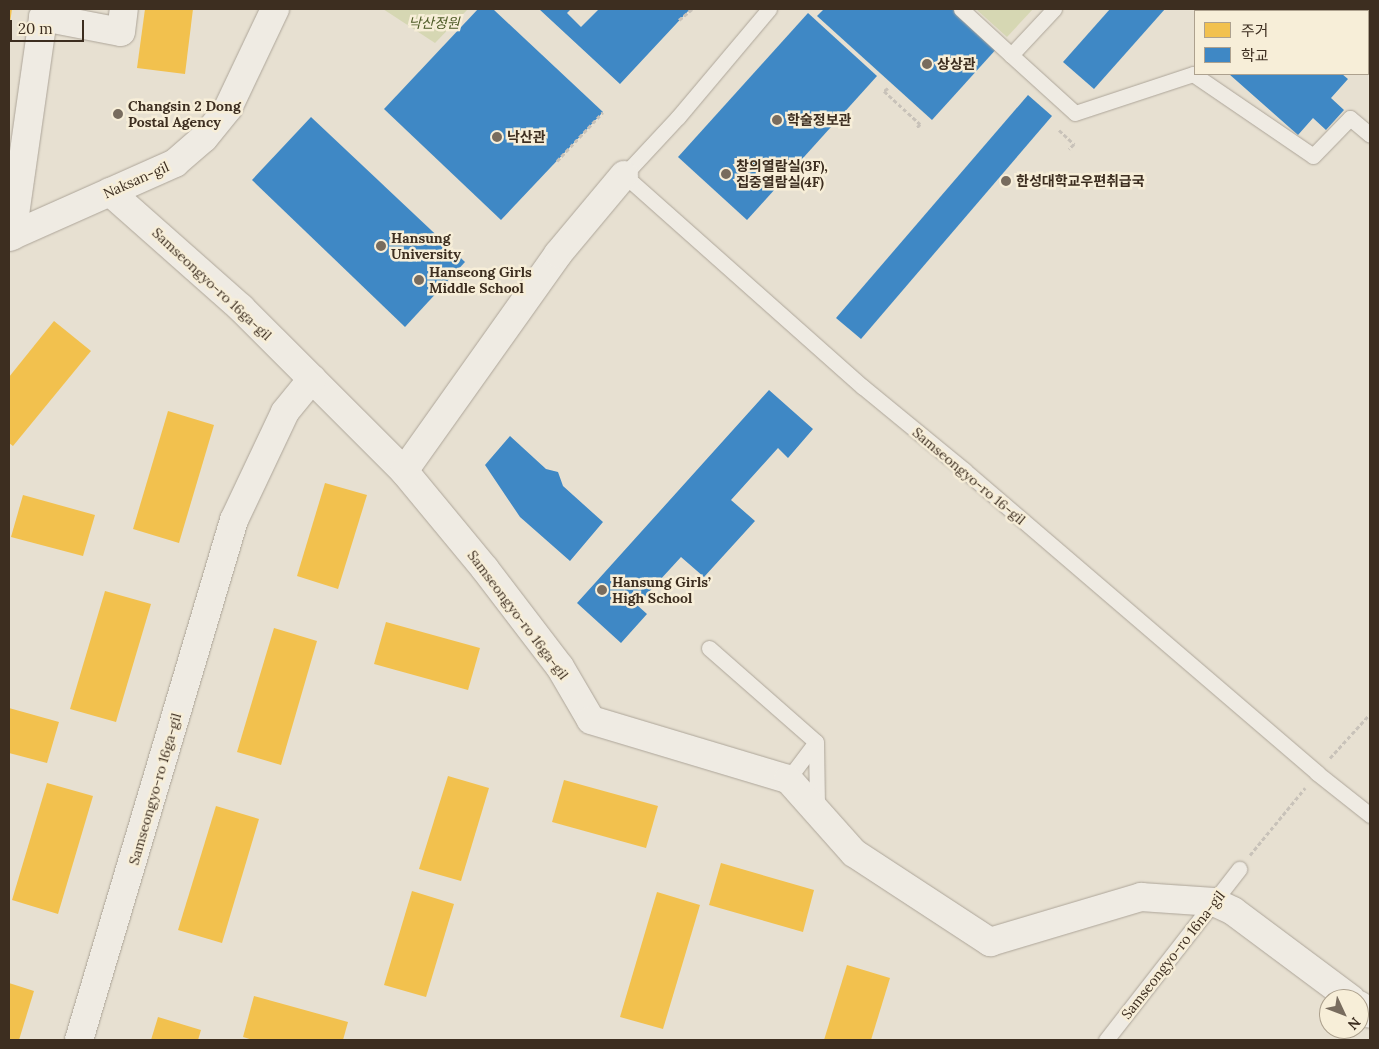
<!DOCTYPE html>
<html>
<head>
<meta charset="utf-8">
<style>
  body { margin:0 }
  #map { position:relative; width:1379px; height:1049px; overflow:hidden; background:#e7e0d1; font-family:Lora,"Noto Sans KR",serif }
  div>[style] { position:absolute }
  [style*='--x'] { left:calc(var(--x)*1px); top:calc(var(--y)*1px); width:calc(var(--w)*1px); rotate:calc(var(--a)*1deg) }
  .green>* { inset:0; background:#d6d7b3 }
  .homes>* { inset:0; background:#f2c14e }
  .schools>* { inset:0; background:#3f88c5 }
  .path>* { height:3px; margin-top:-1.5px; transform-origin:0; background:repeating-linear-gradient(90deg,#c8c2b9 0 4px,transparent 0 6.5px) }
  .roads { filter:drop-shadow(0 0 1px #ada599) drop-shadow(0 0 1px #ada599) }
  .lane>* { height:15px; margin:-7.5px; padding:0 7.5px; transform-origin:7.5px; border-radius:7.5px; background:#efebe3 }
  .street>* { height:28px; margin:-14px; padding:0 14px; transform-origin:14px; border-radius:14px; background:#efebe3 }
  .dots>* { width:14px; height:14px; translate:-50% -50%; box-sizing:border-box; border:2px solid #f7eed8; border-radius:50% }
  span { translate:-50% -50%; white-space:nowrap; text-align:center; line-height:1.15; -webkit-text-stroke:5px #f7eed8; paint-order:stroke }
  .park-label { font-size:14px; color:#4d5a26; font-style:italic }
  .poi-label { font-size:14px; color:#3d2e20; font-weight:700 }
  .left { translate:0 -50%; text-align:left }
  .street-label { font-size:14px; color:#3d2e20 }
  .frame { position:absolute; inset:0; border:10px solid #3d2e20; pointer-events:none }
  .legend { position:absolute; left:1194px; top:10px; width:175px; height:65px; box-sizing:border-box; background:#f7eed8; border:1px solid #ada18e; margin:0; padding:6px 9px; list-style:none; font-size:15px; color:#3d2e20 }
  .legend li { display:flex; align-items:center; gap:10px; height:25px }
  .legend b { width:25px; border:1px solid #ada18e }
  .north { position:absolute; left:1319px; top:989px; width:50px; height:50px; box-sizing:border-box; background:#f7eed8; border:1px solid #ada18e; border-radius:50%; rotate:133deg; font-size:14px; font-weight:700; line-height:20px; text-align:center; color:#3d2e20 }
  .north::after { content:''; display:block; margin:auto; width:18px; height:22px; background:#786c5e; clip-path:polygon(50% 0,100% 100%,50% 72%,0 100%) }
  .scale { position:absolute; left:10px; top:20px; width:74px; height:22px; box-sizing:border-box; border:2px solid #3d2e20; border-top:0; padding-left:6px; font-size:15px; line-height:18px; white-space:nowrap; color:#3d2e20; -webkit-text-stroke:4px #f7eed8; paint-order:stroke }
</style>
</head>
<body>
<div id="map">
  <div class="green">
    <i style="clip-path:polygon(383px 9px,468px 9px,435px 43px)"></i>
    <i style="clip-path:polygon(976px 9px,1033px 9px,1007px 37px)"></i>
  </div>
  <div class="homes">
    <i style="clip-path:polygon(9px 9px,12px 9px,10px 23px,9px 23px)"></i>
    <i style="clip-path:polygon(145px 9px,193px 9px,185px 74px,137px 68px)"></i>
    <i style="clip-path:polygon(54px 321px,91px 351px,13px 446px,9px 443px,9px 377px)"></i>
    <i style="clip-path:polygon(168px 411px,214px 425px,179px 543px,133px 529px)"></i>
    <i style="clip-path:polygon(325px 483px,367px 495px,338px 589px,297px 576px)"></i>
    <i style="clip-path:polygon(23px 495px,95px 515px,83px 556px,11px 537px)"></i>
    <i style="clip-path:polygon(105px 591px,151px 604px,116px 722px,70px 709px)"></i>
    <i style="clip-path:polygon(386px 622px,480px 648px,468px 690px,374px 664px)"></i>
    <i style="clip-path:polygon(274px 628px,317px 641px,281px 765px,237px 752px)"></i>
    <i style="clip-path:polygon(9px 708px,59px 722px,47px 763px,9px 753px)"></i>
    <i style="clip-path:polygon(448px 776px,489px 788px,461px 881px,419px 869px)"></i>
    <i style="clip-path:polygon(564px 780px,658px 806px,646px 848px,552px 822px)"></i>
    <i style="clip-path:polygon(47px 783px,93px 796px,58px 914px,12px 900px)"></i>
    <i style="clip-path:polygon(216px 806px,259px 819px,222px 943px,178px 930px)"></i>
    <i style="clip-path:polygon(721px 863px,814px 890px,803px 932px,709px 905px)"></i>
    <i style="clip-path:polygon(412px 891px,454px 904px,426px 997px,384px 985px)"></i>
    <i style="clip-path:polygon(657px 892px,700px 905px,663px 1029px,620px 1017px)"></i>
    <i style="clip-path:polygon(847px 965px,890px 978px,871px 1040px,824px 1040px)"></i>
    <i style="clip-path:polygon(9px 983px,34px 991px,19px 1040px,9px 1040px)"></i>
    <i style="clip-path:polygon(254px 996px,348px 1022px,343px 1040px,253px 1040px,243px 1037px)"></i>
    <i style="clip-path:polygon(158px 1017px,201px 1030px,198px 1040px,151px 1040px)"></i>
  </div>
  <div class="schools">
    <i style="clip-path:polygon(478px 9px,493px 9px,603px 112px,501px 220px,384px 109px)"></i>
    <i style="clip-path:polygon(539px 9px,571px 9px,567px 13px,581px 27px,599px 9px,690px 9px,620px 84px)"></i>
    <i style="clip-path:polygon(824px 9px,957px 9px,999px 46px,932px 120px,817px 16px)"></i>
    <i style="clip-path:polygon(1110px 9px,1165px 9px,1094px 89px,1063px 62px)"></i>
    <i style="clip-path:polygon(1232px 9px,1269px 9px,1271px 11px,1230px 11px)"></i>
    <i style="clip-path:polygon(1347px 9px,1370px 9px,1370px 68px,1368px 71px,1368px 11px,1344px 11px)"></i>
    <i style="clip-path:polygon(808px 13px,877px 76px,747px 220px,678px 157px)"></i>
    <i style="clip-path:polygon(1229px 74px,1342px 74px,1348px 79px,1331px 98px,1344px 110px,1326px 130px,1313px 118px,1298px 135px)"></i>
    <i style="clip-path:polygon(1028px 95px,1052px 116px,861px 339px,836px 318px)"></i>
    <i style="clip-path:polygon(311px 117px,465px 262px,405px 327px,252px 180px)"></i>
    <i style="clip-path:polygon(769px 390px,813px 429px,788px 458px,778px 448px,731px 500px,755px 521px,704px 577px,681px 557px,637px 605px,647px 614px,621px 643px,577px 603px)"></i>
    <i style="clip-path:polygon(510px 436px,546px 469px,558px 472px,563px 486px,603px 522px,570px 561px,520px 517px,485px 465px)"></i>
  </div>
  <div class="path">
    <i style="--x:679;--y:20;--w:17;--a:-40"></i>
    <i style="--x:888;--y:88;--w:5;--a:143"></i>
    <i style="--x:884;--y:91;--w:49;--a:42.5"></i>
    <i style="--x:920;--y:124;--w:6;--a:129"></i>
    <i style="--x:1059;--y:130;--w:21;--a:43"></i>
    <i style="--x:1074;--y:144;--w:7;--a:135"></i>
    <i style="--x:557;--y:161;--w:67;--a:-46.8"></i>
    <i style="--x:1330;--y:758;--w:59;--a:-47.7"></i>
    <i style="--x:1250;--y:855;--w:87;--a:-50.6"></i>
  </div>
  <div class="roads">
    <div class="lane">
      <i style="--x:769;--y:9;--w:141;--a:130.1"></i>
      <i style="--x:678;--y:117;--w:79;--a:133"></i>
      <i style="--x:624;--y:175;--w:319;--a:41.6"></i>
      <i style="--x:863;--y:387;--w:131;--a:39.4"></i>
      <i style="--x:964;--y:470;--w:465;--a:40.6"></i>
      <i style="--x:1317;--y:773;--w:68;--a:38.4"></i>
      <i style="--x:961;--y:9;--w:68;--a:42.6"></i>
      <i style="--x:1011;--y:55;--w:63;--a:-46.9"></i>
      <i style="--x:1011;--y:55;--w:86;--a:42.2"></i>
      <i style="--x:1075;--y:113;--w:124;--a:-18.3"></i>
      <i style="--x:1193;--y:74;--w:145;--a:34.3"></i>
      <i style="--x:1313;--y:156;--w:53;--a:-45.8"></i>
      <i style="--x:1350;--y:118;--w:26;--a:40"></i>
      <i style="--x:709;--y:648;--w:142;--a:41.3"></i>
      <i style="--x:816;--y:742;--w:61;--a:89.1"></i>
      <i style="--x:817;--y:803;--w:7;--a:56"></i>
      <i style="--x:788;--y:779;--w:46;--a:-52.9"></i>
      <i style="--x:1106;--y:1040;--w:217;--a:-52.1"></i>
    </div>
    <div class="street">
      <i style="--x:110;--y:192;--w:175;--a:41.5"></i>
      <i style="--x:241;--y:308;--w:231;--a:45"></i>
      <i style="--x:404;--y:471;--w:127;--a:50.4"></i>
      <i style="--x:485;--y:569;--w:123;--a:52.6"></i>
      <i style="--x:560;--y:667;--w:61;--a:59.7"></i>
      <i style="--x:591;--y:720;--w:206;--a:16.7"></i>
      <i style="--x:788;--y:779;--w:99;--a:48.3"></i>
      <i style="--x:854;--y:853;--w:163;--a:33.2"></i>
      <i style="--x:990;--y:942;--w:158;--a:-16.6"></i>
      <i style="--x:1141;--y:897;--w:73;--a:3.9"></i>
      <i style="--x:1214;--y:902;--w:21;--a:25"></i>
      <i style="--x:1233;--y:911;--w:147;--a:36.7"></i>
      <i style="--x:12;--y:236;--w:221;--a:-81.9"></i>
      <i style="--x:43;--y:17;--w:79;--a:10.9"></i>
      <i style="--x:121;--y:32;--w:23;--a:-83"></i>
      <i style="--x:9;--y:237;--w:182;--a:-24"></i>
      <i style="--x:175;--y:163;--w:38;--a:-41"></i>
      <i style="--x:204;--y:138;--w:38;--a:-51"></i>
      <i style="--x:228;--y:108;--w:110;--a:-64.6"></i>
      <i style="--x:404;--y:471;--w:266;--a:-54.6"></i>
      <i style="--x:558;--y:254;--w:103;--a:-50.1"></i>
      <i style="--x:1359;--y:1005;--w:14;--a:39"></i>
      <i style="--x:79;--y:1040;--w:543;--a:-73.4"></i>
      <i style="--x:234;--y:520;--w:119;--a:-64.7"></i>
      <i style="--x:285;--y:412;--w:43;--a:-50.7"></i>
    </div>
  </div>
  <div class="dots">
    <i style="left:927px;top:64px;background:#786c5e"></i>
    <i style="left:118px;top:114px;background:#786c5e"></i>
    <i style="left:777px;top:120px;background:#786c5e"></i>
    <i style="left:497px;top:137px;background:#786c5e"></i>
    <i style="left:726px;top:174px;background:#786c5e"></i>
    <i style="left:1006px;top:181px;background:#786c5e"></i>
    <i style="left:381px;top:246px;background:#786c5e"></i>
    <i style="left:419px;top:280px;background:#786c5e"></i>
    <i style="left:602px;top:590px;background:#786c5e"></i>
  </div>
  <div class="park-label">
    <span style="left:434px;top:23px">낙산정원</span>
  </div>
  <div class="poi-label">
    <span class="left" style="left:937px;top:64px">상상관</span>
    <span class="left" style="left:128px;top:114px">Changsin 2 Dong<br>Postal Agency</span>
    <span class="left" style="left:787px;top:120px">학술정보관</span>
    <span class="left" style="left:507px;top:137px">낙산관</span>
    <span class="left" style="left:736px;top:174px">창의열람실(3F),<br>집중열람실(4F)</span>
    <span class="left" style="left:1016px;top:181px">한성대학교우편취급국</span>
    <span class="left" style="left:391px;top:246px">Hansung<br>University</span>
    <span class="left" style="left:429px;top:280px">Hanseong Girls<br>Middle School</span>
    <span class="left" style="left:612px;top:590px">Hansung Girls’<br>High School</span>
  </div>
  <div class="street-label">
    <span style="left:136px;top:180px;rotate:-24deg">Naksan-gil</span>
    <span style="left:212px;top:284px;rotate:43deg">Samseongyo-ro 16ga-gil</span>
    <span style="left:969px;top:476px;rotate:40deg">Samseongyo-ro 16-gil</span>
    <span style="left:518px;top:615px;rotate:53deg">Samseongyo-ro 16ga-gil</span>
    <span style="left:155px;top:789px;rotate:-74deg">Samseongyo-ro 16ga-gil</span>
    <span style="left:1173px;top:955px;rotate:-52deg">Samseongyo-ro 16na-gil</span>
  </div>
  <div class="frame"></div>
  <ul class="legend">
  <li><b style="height:14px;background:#f2c14e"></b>주거</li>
  <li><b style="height:14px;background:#3f88c5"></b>학교</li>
  </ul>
  <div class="north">N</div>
  <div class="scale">20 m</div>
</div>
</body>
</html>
